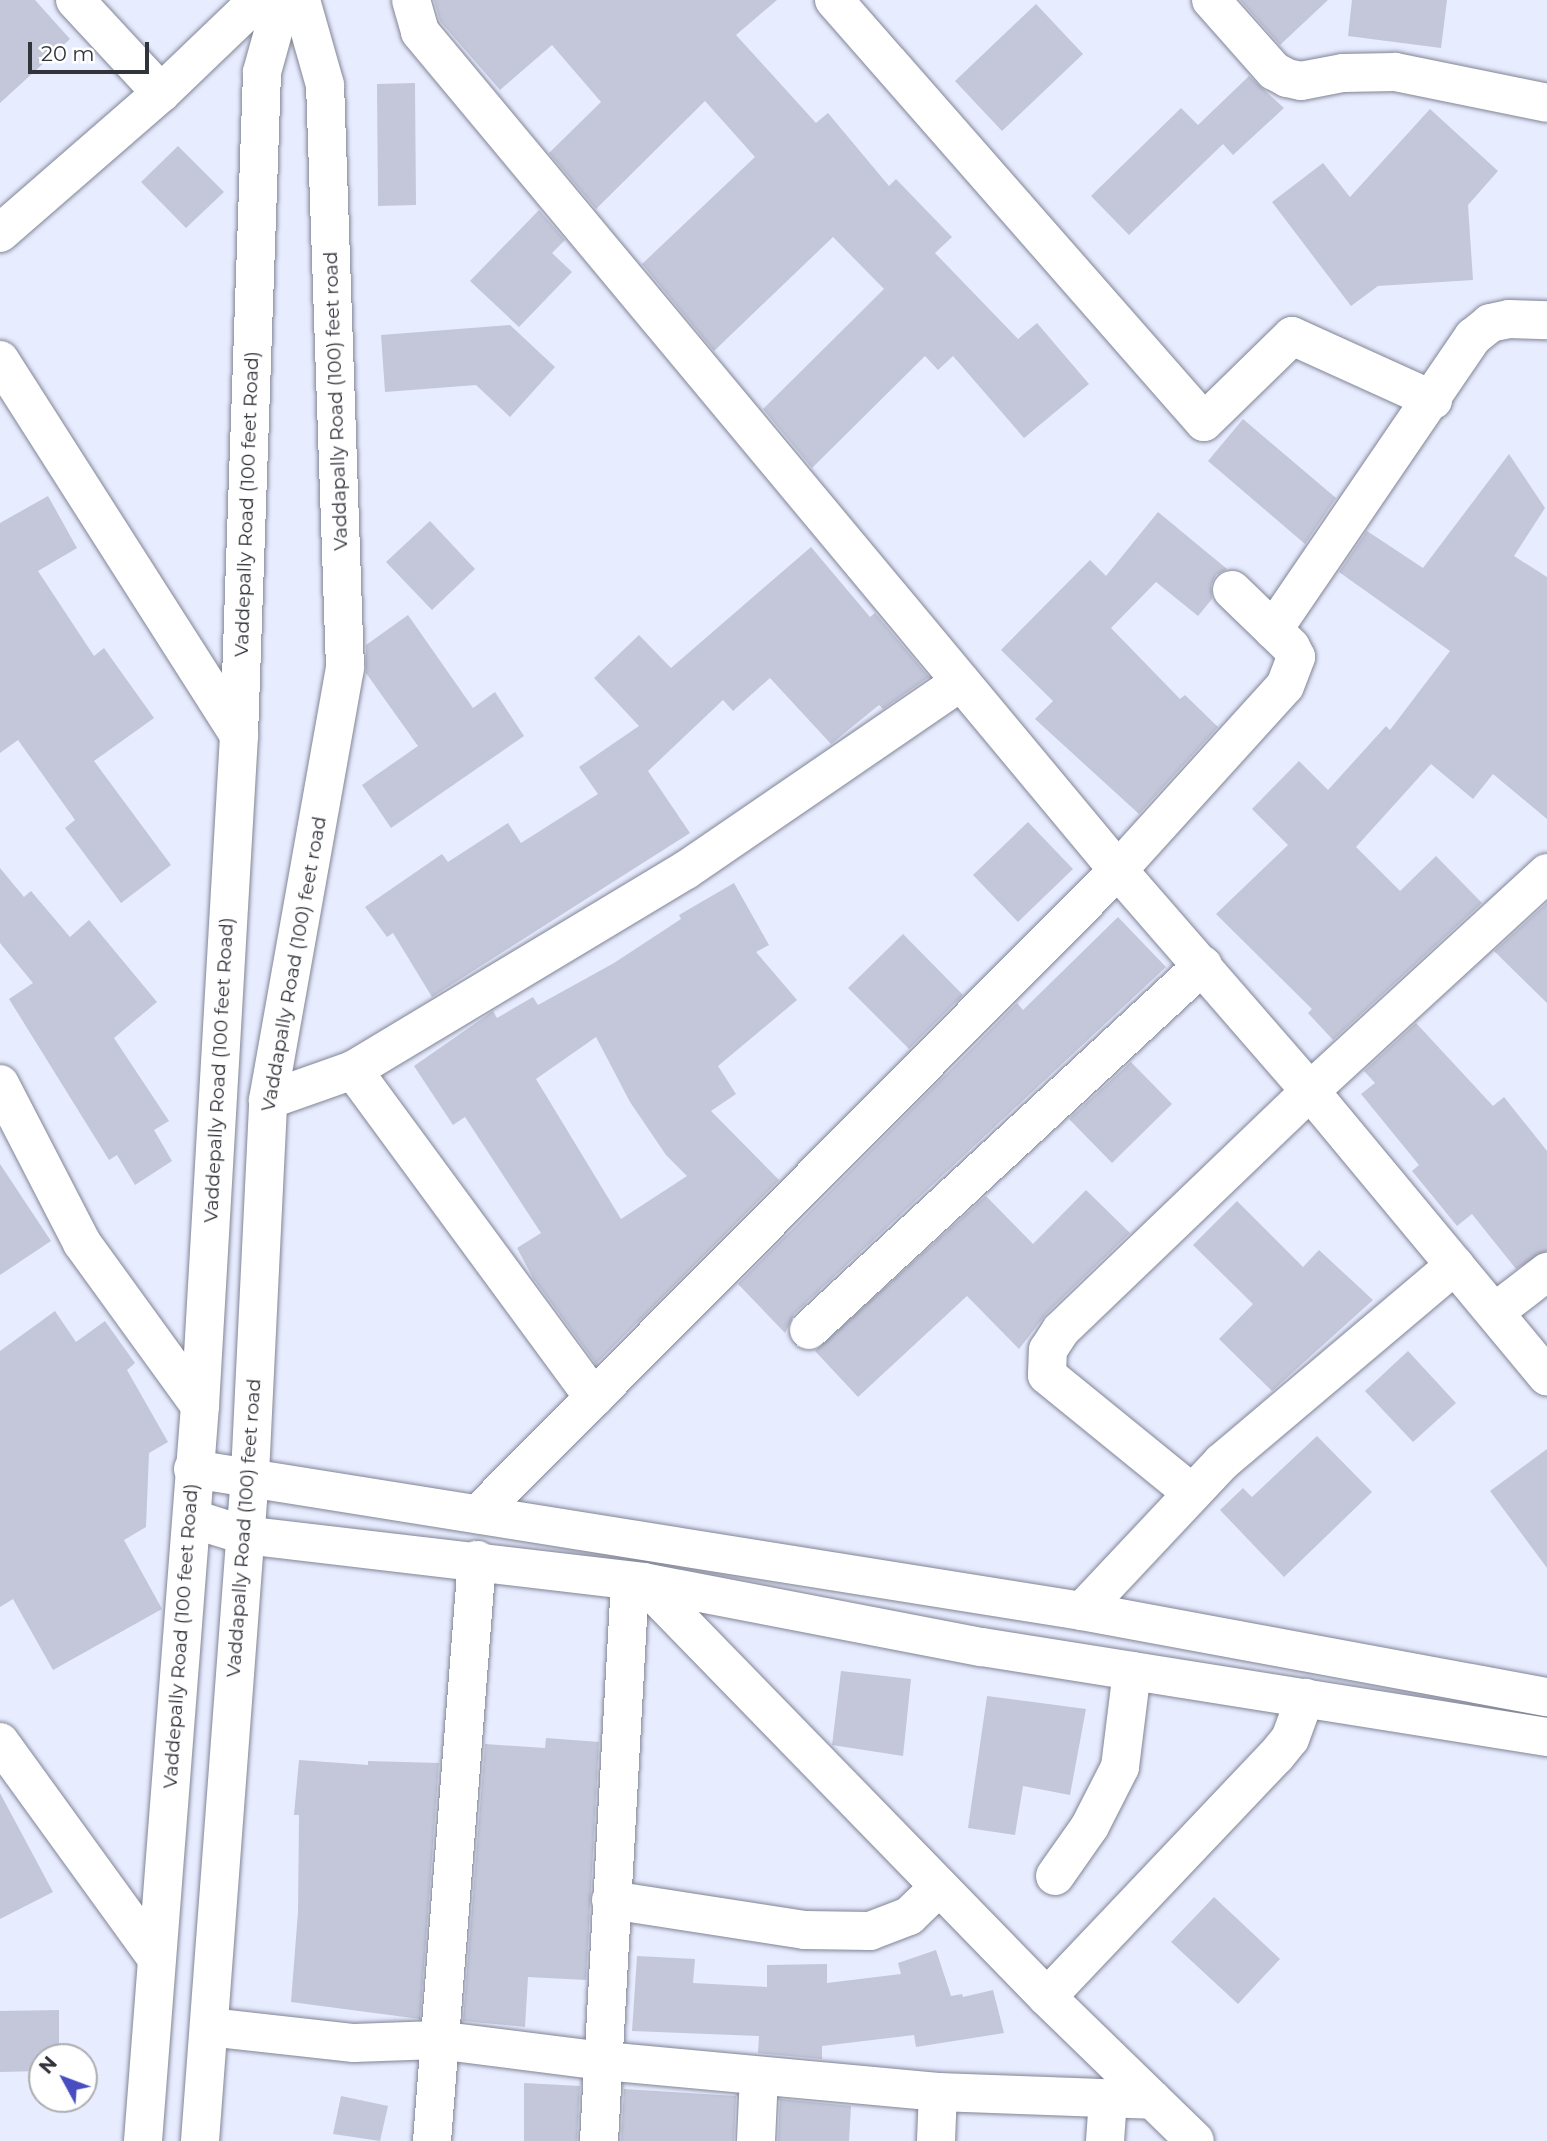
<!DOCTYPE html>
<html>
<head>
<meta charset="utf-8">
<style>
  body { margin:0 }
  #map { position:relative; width:1547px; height:2141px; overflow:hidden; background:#e8ecff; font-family:Montserrat,sans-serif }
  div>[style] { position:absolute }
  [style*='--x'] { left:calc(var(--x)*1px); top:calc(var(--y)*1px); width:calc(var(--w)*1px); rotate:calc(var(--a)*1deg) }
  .building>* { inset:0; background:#c3c7d9 }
  .roads { filter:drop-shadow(0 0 2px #818595) drop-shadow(0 0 2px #818595) }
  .minor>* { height:38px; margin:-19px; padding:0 19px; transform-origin:19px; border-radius:19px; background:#fff }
  .tertiary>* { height:38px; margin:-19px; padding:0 19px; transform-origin:19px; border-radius:19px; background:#fff }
  .secondary>* { height:38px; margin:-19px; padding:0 19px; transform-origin:19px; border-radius:19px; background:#fff }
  span { translate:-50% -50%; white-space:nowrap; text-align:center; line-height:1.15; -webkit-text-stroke:5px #fff; paint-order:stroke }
  .street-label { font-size:19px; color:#32343b }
  .north { position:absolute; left:28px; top:2043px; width:70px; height:70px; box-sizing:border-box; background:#fff; border:2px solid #adaeb1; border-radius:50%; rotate:311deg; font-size:19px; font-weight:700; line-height:28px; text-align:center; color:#32343b }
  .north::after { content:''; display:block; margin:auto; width:24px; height:32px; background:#484dc2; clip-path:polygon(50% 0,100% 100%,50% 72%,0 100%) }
  .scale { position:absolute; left:28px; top:42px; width:121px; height:32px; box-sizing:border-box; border:4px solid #32343b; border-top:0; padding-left:9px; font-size:21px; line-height:24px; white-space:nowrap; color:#32343b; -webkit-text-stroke:5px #fff; paint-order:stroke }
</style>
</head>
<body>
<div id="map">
  <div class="building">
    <i style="clip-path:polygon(0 0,35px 0,70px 39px,0 103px)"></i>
    <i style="clip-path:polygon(434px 0,777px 0,736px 35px,816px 123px,828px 113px,889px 186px,896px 179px,952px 237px,935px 253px,1018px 339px,1037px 323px,1089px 384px,1024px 438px,953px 356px,938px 370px,925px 356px,812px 468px,763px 409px,884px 289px,833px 237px,714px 351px,642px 264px,755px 157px,705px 101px,596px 209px,549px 153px,601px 102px,552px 45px,500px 90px,440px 21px)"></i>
    <i style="clip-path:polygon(1240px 0,1328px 0,1280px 45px)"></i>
    <i style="clip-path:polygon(1352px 0,1447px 0,1441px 48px,1348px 36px)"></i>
    <i style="clip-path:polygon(1036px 4px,1083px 54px,1002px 131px,955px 81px)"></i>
    <i style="clip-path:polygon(1249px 76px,1284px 108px,1233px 155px,1223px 144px,1129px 235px,1091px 196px,1181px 108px,1198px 125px)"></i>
    <i style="clip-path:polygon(415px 83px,416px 205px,378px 206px,377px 84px)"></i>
    <i style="clip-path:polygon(1430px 109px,1498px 171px,1468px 205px,1473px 280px,1378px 286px,1351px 306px,1272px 202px,1323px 163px,1350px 197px)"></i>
    <i style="clip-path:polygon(178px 146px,224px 192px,186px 228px,141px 182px)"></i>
    <i style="clip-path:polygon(539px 210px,565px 240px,552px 253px,572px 272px,519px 327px,470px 281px)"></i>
    <i style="clip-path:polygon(510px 325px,555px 367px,510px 417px,476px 385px,385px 392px,381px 335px)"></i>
    <i style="clip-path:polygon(1243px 419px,1336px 498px,1305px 544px,1208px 461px)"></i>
    <i style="clip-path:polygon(1509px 454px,1545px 508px,1514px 556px,1547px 577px,1547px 819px,1493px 774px,1473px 799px,1431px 764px,1356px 847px,1400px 891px,1436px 856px,1482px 903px,1333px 1040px,1308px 1013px,1312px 1009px,1216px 914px,1288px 845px,1252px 809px,1299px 761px,1328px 790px,1386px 726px,1390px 730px,1450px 651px,1339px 572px,1367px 531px,1423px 568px)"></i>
    <i style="clip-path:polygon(48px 496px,77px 548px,38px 571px,94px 656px,104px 648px,154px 718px,94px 761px,171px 865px,121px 903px,65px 828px,75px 820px,18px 740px,0 753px,0 523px)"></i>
    <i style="clip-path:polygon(1158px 512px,1227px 569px,1216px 575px,1211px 585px,1212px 599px,1198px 616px,1156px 582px,1111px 628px,1180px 699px,1185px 695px,1218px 727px,1139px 814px,1035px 719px,1053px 701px,1001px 650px,1090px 560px,1106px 576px)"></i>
    <i style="clip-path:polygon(430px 521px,475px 569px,432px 610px,386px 562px)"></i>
    <i style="clip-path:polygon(811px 547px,870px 617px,875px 613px,929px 677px,883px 709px,879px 705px,831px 744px,770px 678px,733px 711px,723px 700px,648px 771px,690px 833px,432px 997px,393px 933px,387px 937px,365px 907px,442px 854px,448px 862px,508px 823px,521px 843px,598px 794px,579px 767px,639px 726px,594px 678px,639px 635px,671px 668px)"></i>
    <i style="clip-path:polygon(408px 615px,473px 708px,495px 692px,524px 736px,391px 828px,362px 785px,418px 746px,366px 673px,366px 645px)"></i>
    <i style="clip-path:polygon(1028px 822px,1073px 869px,1018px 922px,973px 875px)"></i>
    <i style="clip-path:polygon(0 868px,24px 897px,31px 891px,70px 937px,89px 920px,157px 1002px,114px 1038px,169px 1121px,154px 1130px,172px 1161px,135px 1185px,117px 1155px,109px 1160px,9px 999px,33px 983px,0 943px)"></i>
    <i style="clip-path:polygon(evenodd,734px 883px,769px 945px,756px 952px,797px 1000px,718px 1066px,736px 1094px,711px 1111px,779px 1180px,596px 1364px,533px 1278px,517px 1248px,541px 1233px,465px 1117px,453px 1125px,414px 1066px,493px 1011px,497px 1018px,533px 997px,538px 1005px,614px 963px,681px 919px,679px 915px,734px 883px,596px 1037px,630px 1102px,666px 1155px,687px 1176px,621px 1219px,536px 1079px,596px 1037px)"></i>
    <i style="clip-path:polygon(1547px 903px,1547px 1003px,1494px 951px)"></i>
    <i style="clip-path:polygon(1118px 917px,1166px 967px,794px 1314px,785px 1333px,738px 1284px,1017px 1003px,1023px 1010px)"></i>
    <i style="clip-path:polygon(903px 934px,963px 995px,909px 1049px,848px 988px)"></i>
    <i style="clip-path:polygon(1416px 1023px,1493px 1106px,1504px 1097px,1547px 1151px,1547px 1251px,1516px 1269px,1472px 1214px,1457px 1226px,1412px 1171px,1419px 1165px,1361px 1094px,1375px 1083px,1364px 1071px)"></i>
    <i style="clip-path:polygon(1131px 1062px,1172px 1104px,1112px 1163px,1069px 1119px)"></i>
    <i style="clip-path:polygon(0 1164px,51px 1241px,0 1275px)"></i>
    <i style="clip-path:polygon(1086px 1190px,1130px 1233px,1046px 1314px,1019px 1349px,967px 1296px,858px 1397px,815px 1351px,986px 1196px,1033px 1244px)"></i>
    <i style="clip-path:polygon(1237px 1201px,1303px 1267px,1319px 1250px,1373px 1300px,1272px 1391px,1219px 1339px,1253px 1304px,1193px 1245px)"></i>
    <i style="clip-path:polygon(55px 1311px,76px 1342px,105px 1321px,135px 1363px,127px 1370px,168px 1442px,149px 1453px,146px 1527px,124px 1540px,162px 1609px,53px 1670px,13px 1599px,0 1607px,0 1351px)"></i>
    <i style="clip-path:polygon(1408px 1351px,1456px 1403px,1413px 1442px,1365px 1391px)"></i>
    <i style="clip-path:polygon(1317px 1436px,1372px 1492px,1284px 1577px,1220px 1510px,1243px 1488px,1252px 1497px)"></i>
    <i style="clip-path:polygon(1547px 1449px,1547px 1568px,1490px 1491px)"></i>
    <i style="clip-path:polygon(841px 1671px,911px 1679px,903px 1756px,832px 1745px)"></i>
    <i style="clip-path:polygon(987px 1696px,1086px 1709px,1070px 1795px,1023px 1786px,1015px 1835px,968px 1828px)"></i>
    <i style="clip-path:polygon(546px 1738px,599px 1742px,586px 1980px,528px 1977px,525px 2027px,463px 2021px,485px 1744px,545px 1748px)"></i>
    <i style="clip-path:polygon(299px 1760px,368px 1765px,368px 1761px,439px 1763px,420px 2019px,291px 2002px,298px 1912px,299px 1815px,294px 1815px)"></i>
    <i style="clip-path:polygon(0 1793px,53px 1892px,0 1919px)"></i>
    <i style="clip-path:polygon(1214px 1897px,1280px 1959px,1238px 2004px,1171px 1942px)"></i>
    <i style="clip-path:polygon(936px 1950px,951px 1996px,962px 1994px,963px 1997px,993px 1990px,1004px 2033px,916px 2047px,914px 2035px,822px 2046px,822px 2059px,758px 2053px,759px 2036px,632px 2031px,637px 1956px,695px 1959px,693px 1983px,767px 1987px,767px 1965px,827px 1964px,827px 1983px,901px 1974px,898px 1963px)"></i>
    <i style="clip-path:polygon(59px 2010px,59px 2057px,42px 2057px,42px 2071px,0 2072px,0 2011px)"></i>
    <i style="clip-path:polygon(524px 2083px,580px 2086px,577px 2141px,524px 2141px)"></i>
    <i style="clip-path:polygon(624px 2089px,736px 2096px,734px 2141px,621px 2141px)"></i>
    <i style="clip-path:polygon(341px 2096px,388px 2106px,380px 2141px,333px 2134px)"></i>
    <i style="clip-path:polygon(780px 2099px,851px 2106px,849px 2141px,778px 2141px)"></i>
  </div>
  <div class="roads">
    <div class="minor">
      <i style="--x:75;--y:0;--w:127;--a:47.2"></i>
      <i style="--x:411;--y:0;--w:33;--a:74"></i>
      <i style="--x:420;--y:32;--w:1091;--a:50.21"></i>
      <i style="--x:1118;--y:870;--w:293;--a:49"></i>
      <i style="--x:1310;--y:1091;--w:371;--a:50.3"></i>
      <i style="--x:834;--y:0;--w:561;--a:48.76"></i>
      <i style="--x:1204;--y:422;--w:123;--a:-44.3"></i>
      <i style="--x:1292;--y:336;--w:155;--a:24.4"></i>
      <i style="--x:1211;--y:0;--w:95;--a:48.4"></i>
      <i style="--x:1274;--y:71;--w:15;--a:28"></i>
      <i style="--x:1287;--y:78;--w:14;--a:12"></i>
      <i style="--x:1301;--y:81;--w:43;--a:-10.8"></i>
      <i style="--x:1343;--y:73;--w:52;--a:-1.1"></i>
      <i style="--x:1395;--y:72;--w:155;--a:11.5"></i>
      <i style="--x:0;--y:360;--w:445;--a:57.5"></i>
      <i style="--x:1273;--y:630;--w:355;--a:-55.7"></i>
      <i style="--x:1473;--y:337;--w:22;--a:-39"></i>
      <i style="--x:1490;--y:323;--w:19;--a:-12"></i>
      <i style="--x:1509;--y:319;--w:38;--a:2"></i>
      <i style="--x:353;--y:1070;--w:407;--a:53.7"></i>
      <i style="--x:0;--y:1084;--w:179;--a:62.7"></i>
      <i style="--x:82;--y:1243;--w:201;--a:54.1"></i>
      <i style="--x:268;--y:1100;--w:90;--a:-19.4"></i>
      <i style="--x:353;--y:1070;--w:388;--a:-31"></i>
      <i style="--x:686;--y:870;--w:333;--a:-34.4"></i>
      <i style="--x:1495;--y:1312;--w:66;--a:-37.6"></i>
      <i style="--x:809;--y:1330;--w:537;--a:-42.81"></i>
      <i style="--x:1192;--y:1493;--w:187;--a:-140.9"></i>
      <i style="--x:1047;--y:1375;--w:25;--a:-88"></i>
      <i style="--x:1048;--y:1350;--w:24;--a:-57"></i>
      <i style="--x:1061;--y:1330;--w:345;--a:-43.8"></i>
      <i style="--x:1310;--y:1091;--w:322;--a:-42.6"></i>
      <i style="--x:478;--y:1514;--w:908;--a:-45.18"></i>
      <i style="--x:1118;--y:870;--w:248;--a:-47.8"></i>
      <i style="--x:1285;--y:686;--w:31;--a:-69"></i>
      <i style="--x:1296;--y:657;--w:11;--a:-117"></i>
      <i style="--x:1291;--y:647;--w:82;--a:-136"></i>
      <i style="--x:643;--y:1582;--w:579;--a:45.77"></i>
      <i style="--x:1047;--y:1997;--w:206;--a:44.2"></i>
      <i style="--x:1082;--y:1611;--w:204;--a:-46.8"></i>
      <i style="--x:1222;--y:1462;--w:305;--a:-40.2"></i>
      <i style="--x:0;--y:1742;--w:263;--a:54.1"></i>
      <i style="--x:1055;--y:1876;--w:61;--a:-55"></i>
      <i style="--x:1090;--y:1826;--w:66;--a:-63"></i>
      <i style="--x:1120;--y:1767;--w:97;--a:-82.9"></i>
      <i style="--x:611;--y:1900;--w:196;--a:8.8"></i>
      <i style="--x:805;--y:1930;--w:65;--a:0.9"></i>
      <i style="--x:870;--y:1931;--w:42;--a:-21"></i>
      <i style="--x:909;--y:1916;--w:42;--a:-44"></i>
      <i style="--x:1047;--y:1997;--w:332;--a:-46.5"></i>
      <i style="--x:1276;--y:1756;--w:22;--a:-51"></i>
      <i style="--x:1290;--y:1739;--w:44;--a:-69.9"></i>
      <i style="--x:209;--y:2027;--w:146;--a:6.3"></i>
      <i style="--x:354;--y:2043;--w:83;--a:-2.1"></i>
      <i style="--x:437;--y:2040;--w:168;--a:7.2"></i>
      <i style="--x:604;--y:2061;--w:335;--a:5.3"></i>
      <i style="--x:938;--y:2092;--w:215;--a:2.1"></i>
      <i style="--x:432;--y:2141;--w:583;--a:-85.57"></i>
      <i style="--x:599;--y:2141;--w:561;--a:-86.83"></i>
      <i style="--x:756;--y:2141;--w:65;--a:-87.4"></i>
      <i style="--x:936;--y:2141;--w:49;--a:-87.7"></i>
      <i style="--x:1105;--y:2141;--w:42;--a:-85.9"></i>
    </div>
    <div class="tertiary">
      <i style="--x:0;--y:233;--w:213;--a:-41"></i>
      <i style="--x:161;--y:93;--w:134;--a:-43.8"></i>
      <i style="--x:193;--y:1469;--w:900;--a:9.08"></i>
      <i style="--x:1082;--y:1611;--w:473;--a:10.5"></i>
      <i style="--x:193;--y:1519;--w:53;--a:17.4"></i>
      <i style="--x:244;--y:1535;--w:402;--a:6.7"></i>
      <i style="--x:643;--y:1582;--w:345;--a:10.9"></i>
      <i style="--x:982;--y:1647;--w:572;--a:9.05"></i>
    </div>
    <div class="secondary">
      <i style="--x:143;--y:2141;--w:737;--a:-85.57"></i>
      <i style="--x:200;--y:1406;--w:672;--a:-86.67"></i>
      <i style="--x:239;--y:735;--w:663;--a:-88.01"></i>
      <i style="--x:262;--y:72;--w:75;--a:-74.5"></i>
      <i style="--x:200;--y:2141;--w:669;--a:-85.71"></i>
      <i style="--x:250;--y:1474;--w:374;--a:-87.2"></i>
      <i style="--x:268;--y:1100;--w:439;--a:-79.9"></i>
      <i style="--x:345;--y:668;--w:583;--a:-91.96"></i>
      <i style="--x:325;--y:85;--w:88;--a:-105.8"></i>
    </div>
  </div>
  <div class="street-label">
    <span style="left:336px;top:401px;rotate:-92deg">Vaddapally Road (100) feet road</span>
    <span style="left:247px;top:504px;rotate:-88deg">Vaddepally Road (100 feet Road)</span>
    <span style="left:294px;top:964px;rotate:-80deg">Vaddapally Road (100) feet road</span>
    <span style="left:219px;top:1070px;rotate:-87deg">Vaddepally Road (100 feet Road)</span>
    <span style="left:244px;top:1528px;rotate:-86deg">Vaddapally Road (100) feet road</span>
    <span style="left:181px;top:1636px;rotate:-86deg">Vaddepally Road (100 feet Road)</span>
  </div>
  <div class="north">N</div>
  <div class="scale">20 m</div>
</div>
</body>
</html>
